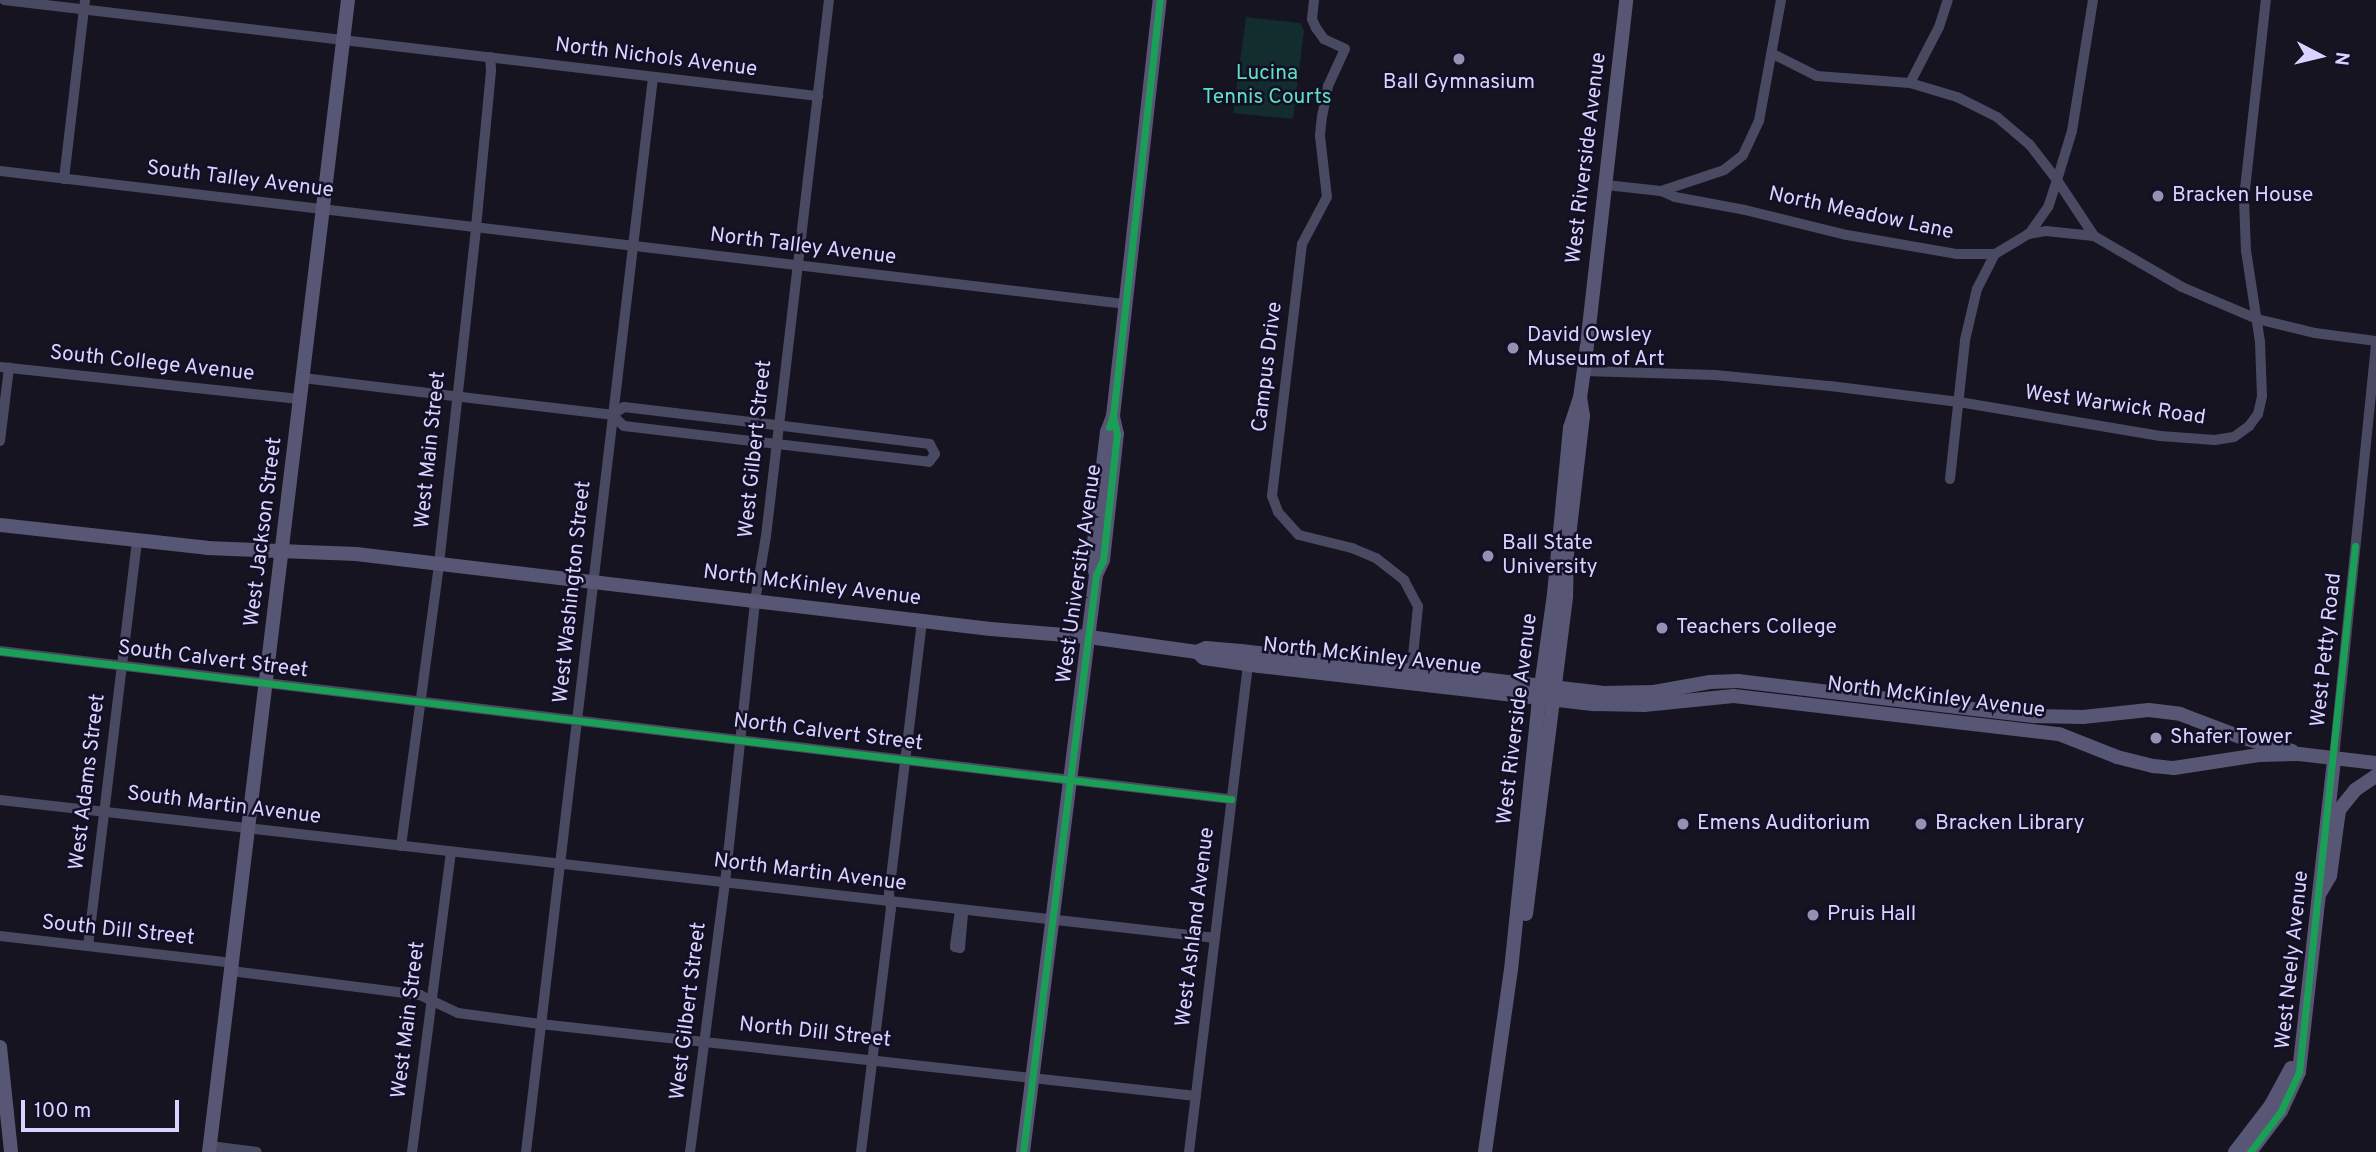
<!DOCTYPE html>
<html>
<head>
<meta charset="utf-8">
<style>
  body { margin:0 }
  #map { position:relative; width:2376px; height:1152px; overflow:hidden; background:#161421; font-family:Overpass,sans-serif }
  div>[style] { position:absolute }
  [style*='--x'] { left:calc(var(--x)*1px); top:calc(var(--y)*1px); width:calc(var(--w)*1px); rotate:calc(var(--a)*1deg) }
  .green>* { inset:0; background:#132c2d }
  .street>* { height:10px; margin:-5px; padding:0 5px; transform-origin:5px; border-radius:5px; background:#4a4962 }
  .secondary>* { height:14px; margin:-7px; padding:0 7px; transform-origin:7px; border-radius:7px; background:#575674 }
  .cycleway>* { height:7px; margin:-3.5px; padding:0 3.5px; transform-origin:3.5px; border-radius:3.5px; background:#1a9f57 }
  .dots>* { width:19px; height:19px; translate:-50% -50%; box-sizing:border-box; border:4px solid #130f26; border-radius:50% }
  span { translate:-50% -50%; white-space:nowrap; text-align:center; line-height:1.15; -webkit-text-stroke:5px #130f26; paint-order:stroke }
  .street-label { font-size:21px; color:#d9d4ff }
  .park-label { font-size:21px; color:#5fe0c0 }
  .poi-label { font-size:21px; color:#d9d4ff }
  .left { translate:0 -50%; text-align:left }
  .north { position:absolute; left:2285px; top:21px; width:70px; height:70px; -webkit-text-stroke:5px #130f26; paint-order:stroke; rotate:97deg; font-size:19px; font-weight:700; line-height:28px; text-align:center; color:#d9d4ff }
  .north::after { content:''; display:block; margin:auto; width:24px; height:32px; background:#d9d4ff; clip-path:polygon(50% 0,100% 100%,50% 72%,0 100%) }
  .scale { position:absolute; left:21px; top:1100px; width:158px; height:32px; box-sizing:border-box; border:4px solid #d9d4ff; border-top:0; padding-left:9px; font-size:21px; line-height:24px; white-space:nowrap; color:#d9d4ff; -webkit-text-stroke:5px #130f26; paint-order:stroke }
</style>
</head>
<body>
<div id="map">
  <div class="green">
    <i style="clip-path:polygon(1246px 17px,1300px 23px,1304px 31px,1293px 119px,1233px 113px)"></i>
  </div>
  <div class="street">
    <i style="--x:4;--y:0;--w:820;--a:6.73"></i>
    <i style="--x:1314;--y:0;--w:19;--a:96"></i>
    <i style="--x:1312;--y:19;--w:10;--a:66"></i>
    <i style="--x:1316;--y:28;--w:14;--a:54"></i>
    <i style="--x:1324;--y:39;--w:23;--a:25"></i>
    <i style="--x:1345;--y:49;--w:41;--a:114.7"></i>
    <i style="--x:1328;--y:86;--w:31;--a:101"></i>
    <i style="--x:1322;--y:116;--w:20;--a:96"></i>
    <i style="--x:1320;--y:136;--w:61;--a:83.5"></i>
    <i style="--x:1327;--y:197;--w:53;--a:118"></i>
    <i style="--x:1302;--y:244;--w:254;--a:96.8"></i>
    <i style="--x:1272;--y:496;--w:17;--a:69"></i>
    <i style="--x:1278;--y:512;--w:31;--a:48"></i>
    <i style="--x:1299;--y:535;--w:55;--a:13.8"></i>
    <i style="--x:1352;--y:548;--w:26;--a:23"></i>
    <i style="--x:1376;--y:558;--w:36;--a:38"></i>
    <i style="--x:1404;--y:580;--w:30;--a:62"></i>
    <i style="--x:1418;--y:606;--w:70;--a:95.7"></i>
    <i style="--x:2093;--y:0;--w:133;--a:99.1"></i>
    <i style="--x:2072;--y:131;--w:51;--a:107"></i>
    <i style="--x:2057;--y:180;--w:67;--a:56.5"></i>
    <i style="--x:1773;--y:54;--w:49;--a:26.6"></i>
    <i style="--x:1817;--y:76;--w:93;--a:4.3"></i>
    <i style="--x:1910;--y:83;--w:49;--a:16.6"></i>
    <i style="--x:1957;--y:97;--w:45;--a:26.6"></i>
    <i style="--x:1997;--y:117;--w:43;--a:40.3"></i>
    <i style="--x:2030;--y:145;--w:44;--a:52.4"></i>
    <i style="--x:2057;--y:180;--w:28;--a:108"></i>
    <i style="--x:2048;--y:207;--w:33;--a:125"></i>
    <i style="--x:1910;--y:83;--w:63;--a:-62.6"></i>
    <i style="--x:1939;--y:27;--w:28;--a:-72"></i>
    <i style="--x:0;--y:171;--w:1134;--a:6.74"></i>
    <i style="--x:64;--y:179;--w:180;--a:-83.3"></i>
    <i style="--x:1606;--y:185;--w:55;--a:6.2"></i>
    <i style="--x:1661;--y:191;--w:15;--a:23"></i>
    <i style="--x:1675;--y:197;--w:71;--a:10.5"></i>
    <i style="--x:1745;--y:210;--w:105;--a:13.8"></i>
    <i style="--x:1847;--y:235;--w:112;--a:9.8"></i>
    <i style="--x:1957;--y:254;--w:38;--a:0"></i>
    <i style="--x:1995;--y:254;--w:39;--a:-31"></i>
    <i style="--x:2028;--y:234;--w:18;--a:-9"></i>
    <i style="--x:2046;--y:231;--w:48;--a:5.9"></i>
    <i style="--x:2094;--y:236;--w:102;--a:30.1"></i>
    <i style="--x:2182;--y:287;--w:82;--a:23.1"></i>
    <i style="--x:2257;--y:319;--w:60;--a:13.6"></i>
    <i style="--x:2315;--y:333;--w:62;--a:7.5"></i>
    <i style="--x:1661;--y:191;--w:66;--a:-18.4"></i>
    <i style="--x:1724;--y:170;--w:24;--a:-38"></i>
    <i style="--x:1743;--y:155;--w:38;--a:-65"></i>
    <i style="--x:1759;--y:121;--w:123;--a:-79.7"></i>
    <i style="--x:0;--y:367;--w:303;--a:6.1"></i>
    <i style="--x:1584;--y:371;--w:131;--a:1.7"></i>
    <i style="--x:1715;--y:375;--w:116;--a:5.5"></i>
    <i style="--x:1830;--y:386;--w:130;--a:7.1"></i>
    <i style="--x:1959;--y:402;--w:204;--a:9.6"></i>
    <i style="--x:2160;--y:436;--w:55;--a:4.2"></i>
    <i style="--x:2215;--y:440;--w:19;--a:-9"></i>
    <i style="--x:2234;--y:437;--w:19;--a:-36"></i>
    <i style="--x:2249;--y:426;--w:15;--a:-53"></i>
    <i style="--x:2258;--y:414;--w:18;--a:-77"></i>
    <i style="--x:2262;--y:396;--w:54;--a:-92.1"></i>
    <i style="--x:2260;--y:342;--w:92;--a:-98.7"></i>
    <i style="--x:2246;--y:251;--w:53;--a:-92.2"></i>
    <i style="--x:2244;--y:198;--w:199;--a:-83.7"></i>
    <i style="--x:303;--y:378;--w:311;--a:6.8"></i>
    <i style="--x:612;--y:415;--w:16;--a:43"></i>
    <i style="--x:624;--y:426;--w:307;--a:6.7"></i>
    <i style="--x:929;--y:462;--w:10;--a:-53"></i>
    <i style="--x:935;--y:454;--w:11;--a:-117"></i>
    <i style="--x:930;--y:444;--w:164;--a:-173"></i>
    <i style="--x:767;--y:424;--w:144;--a:-173.2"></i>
    <i style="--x:624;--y:407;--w:14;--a:146"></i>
    <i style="--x:0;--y:441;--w:74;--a:-83"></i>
    <i style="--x:1950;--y:479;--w:140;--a:-83.8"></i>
    <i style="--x:1965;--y:340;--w:52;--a:-76.8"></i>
    <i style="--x:1977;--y:289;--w:39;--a:-63"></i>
    <i style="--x:0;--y:651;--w:1240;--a:6.86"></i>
    <i style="--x:2334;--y:758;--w:419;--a:-84.2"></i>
    <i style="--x:0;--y:800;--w:1223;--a:6.48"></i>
    <i style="--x:401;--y:846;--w:285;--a:-82.3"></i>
    <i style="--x:439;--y:564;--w:339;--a:-83.7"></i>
    <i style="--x:476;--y:227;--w:158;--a:-84.5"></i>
    <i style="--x:491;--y:70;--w:13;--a:-94"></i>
    <i style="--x:960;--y:910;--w:37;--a:98"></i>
    <i style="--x:955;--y:947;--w:5;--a:11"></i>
    <i style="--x:960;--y:948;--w:38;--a:-85"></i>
    <i style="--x:0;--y:936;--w:234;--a:6.6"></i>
    <i style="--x:88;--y:946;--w:409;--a:-83.1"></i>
    <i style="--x:231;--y:971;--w:191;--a:7.2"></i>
    <i style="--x:420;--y:995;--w:42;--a:25.3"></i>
    <i style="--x:458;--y:1013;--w:83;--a:7.6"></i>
    <i style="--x:540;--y:1024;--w:660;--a:6.26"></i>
    <i style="--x:210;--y:1146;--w:47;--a:7.3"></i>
    <i style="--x:412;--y:1152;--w:303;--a:-82.6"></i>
    <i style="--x:526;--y:1152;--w:1082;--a:-83.26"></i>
    <i style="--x:690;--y:1152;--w:271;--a:-82.6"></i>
    <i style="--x:725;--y:883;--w:284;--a:-83.9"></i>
    <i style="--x:755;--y:601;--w:66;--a:-80.4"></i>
    <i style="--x:766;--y:536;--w:540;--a:-83.3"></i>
    <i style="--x:861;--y:1152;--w:245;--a:-83"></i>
    <i style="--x:891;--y:909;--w:15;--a:-98"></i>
    <i style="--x:889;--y:894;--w:276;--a:-83.1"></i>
    <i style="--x:1189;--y:1152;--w:491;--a:-83.1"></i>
  </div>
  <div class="secondary">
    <i style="--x:0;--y:525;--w:208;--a:6.3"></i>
    <i style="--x:207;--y:548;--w:149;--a:2.3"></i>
    <i style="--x:356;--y:554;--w:639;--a:6.74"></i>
    <i style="--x:991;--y:629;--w:98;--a:4.7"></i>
    <i style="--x:1089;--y:637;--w:109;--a:7.9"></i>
    <i style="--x:1197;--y:652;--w:9;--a:41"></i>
    <i style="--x:1204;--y:658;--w:56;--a:8.3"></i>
    <i style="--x:1259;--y:666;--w:338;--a:6.5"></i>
    <i style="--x:1595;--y:704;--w:49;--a:1.2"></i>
    <i style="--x:1644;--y:705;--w:90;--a:-5.7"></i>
    <i style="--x:1734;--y:696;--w:327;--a:6.7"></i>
    <i style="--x:2059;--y:734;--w:62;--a:21.6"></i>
    <i style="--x:2117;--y:757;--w:38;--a:14"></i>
    <i style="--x:2154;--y:766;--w:20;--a:6"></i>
    <i style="--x:2174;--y:768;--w:86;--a:-8.7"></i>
    <i style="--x:2259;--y:755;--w:40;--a:-1.4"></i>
    <i style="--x:2299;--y:754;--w:78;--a:6.7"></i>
    <i style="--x:1096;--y:575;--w:16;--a:-104"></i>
    <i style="--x:1092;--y:559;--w:128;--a:-83.3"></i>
    <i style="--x:1107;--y:432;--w:17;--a:-69"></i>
    <i style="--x:1113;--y:416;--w:419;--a:-83.6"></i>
    <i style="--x:1197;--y:652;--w:10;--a:-24"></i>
    <i style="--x:1206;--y:648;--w:35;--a:5"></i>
    <i style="--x:1241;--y:651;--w:363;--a:6.6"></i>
    <i style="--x:1602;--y:693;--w:52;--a:-1.1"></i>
    <i style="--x:1654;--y:692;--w:57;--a:-10.1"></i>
    <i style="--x:1710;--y:682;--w:28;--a:-2"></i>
    <i style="--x:1738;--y:681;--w:297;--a:6.8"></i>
    <i style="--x:2033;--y:716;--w:50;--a:1.1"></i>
    <i style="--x:2083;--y:717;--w:66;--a:-6.1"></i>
    <i style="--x:2149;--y:710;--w:31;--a:7"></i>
    <i style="--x:2180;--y:714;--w:67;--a:20.9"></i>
    <i style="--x:2243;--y:738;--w:51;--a:14.9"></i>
    <i style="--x:2320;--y:893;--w:20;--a:-60"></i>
    <i style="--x:2330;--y:876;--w:67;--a:-82.2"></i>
    <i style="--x:2339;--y:810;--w:26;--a:-51"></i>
    <i style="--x:2355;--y:790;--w:25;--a:-34"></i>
    <i style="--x:1526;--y:914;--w:321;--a:-82.8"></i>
    <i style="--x:1566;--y:596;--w:42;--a:-88.6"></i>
    <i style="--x:1567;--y:554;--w:139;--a:-83.4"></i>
    <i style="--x:1583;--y:416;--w:18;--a:-99"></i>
    <i style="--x:0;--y:1047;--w:106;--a:84"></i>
    <i style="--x:209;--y:1152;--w:1160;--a:-83.12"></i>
    <i style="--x:1023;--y:1152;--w:582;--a:-82.79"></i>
    <i style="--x:1096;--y:575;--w:17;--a:-65"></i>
    <i style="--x:1103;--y:560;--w:127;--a:-83.7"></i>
    <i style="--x:1117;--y:434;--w:18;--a:-103"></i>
    <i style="--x:1485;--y:1152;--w:184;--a:-81.9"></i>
    <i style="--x:1511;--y:970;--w:263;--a:-84.1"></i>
    <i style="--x:1538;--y:708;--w:115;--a:-82"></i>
    <i style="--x:1554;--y:594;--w:167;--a:-84.5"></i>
    <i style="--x:1570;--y:428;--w:32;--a:-72"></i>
    <i style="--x:1580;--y:398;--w:27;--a:-82"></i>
    <i style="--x:1584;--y:371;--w:373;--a:-83.5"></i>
    <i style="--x:2235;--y:1152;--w:59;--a:-52.5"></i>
    <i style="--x:2271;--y:1105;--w:42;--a:-61.6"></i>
    <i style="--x:2250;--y:1152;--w:51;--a:-52.9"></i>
    <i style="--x:2281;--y:1111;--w:43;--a:-65.2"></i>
    <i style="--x:2299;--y:1072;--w:316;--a:-83.6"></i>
  </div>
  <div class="cycleway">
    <i style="--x:1109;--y:427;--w:12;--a:-70"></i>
    <i style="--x:1113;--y:416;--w:419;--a:-83.6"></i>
    <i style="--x:0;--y:651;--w:1240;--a:6.86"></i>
    <i style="--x:1023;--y:1152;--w:582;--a:-82.79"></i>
    <i style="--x:1096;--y:575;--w:17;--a:-65"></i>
    <i style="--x:1103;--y:560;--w:127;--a:-83.7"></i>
    <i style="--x:1117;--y:434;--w:18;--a:-103"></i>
    <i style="--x:2250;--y:1152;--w:51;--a:-52.9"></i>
    <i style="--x:2281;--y:1111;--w:43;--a:-65.2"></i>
    <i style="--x:2299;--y:1072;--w:529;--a:-83.92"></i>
  </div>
  <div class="dots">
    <i style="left:1459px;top:59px;background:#9591b1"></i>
    <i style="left:2158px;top:196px;background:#9591b1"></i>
    <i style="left:1513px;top:348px;background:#9591b1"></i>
    <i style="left:1488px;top:556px;background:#9591b1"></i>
    <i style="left:1662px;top:628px;background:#9591b1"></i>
    <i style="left:2156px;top:738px;background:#9591b1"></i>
    <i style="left:1683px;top:824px;background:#9591b1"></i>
    <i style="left:1921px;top:824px;background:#9591b1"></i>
    <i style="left:1813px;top:915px;background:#9591b1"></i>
  </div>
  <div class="street-label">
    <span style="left:656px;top:58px;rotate:7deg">North Nichols Avenue</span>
    <span style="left:1587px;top:158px;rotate:-83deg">West Riverside Avenue</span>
    <span style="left:240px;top:180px;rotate:7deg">South Talley Avenue</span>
    <span style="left:1861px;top:214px;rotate:12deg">North Meadow Lane</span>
    <span style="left:803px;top:247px;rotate:7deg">North Talley Avenue</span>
    <span style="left:152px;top:364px;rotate:6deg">South College Avenue</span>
    <span style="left:1268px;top:367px;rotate:-83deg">Campus Drive</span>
    <span style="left:2115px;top:406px;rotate:8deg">West Warwick Road</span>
    <span style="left:756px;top:449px;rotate:-84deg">West Gilbert Street</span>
    <span style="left:431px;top:450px;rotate:-84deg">West Main Street</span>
    <span style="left:264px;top:532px;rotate:-83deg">West Jackson Street</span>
    <span style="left:1080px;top:574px;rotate:-82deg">West University Avenue</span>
    <span style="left:812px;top:586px;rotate:7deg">North McKinley Avenue</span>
    <span style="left:573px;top:592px;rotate:-84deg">West Washington Street</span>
    <span style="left:2327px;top:650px;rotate:-84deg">West Petty Road</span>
    <span style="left:1372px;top:657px;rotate:6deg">North McKinley Avenue</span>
    <span style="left:213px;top:660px;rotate:7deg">South Calvert Street</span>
    <span style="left:1936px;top:698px;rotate:7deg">North McKinley Avenue</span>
    <span style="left:1518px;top:719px;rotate:-83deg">West Riverside Avenue</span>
    <span style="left:828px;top:733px;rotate:7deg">North Calvert Street</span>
    <span style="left:88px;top:782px;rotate:-83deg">West Adams Street</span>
    <span style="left:224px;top:806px;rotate:7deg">South Martin Avenue</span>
    <span style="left:810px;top:873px;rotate:7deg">North Martin Avenue</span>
    <span style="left:1196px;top:927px;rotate:-83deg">West Ashland Avenue</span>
    <span style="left:118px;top:931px;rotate:6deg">South Dill Street</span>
    <span style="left:2293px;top:960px;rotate:-84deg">West Neely Avenue</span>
    <span style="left:689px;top:1011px;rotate:-83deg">West Gilbert Street</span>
    <span style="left:409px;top:1020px;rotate:-83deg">West Main Street</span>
    <span style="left:815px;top:1033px;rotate:6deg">North Dill Street</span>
  </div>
  <div class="park-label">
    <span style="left:1267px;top:86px">Lucina<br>Tennis Courts</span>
  </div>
  <div class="poi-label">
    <span style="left:1459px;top:83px">Ball Gymnasium</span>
    <span class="left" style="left:2172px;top:196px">Bracken House</span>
    <span class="left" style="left:1527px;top:348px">David Owsley<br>Museum of Art</span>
    <span class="left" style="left:1502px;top:556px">Ball State<br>University</span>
    <span class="left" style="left:1676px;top:628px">Teachers College</span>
    <span class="left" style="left:2170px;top:738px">Shafer Tower</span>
    <span class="left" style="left:1697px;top:824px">Emens Auditorium</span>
    <span class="left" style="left:1935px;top:824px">Bracken Library</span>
    <span class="left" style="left:1827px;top:915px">Pruis Hall</span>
  </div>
  <div class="north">N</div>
  <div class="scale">100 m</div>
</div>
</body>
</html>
